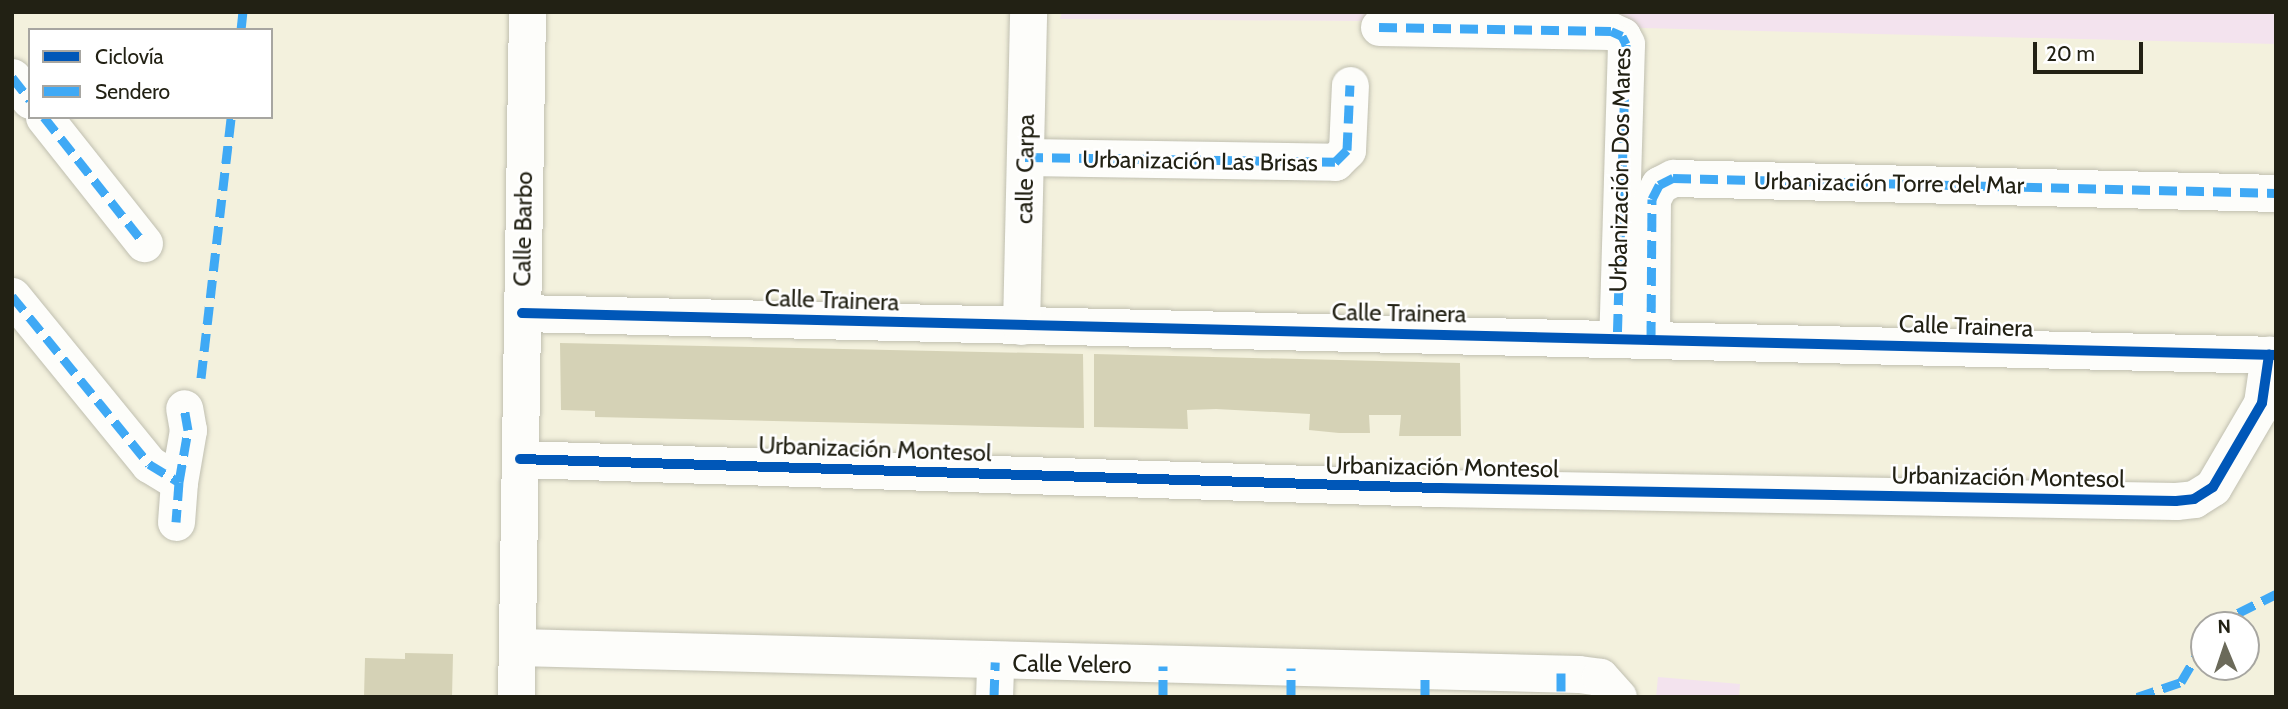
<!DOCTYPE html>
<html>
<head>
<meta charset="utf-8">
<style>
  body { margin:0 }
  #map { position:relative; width:2288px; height:709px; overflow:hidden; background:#f3f1dd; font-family:Cabin,sans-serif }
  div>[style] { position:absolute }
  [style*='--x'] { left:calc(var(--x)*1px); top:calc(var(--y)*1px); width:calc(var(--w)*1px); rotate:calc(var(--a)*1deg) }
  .green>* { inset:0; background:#f3e3ee }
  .building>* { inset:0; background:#d5d2b6 }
  .roads { filter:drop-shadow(0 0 2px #c0bfb0) drop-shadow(0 0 2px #c0bfb0) }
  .minor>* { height:37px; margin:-18.5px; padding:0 18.5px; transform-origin:18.5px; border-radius:18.5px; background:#fdfdfa }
  .quiet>* { height:9px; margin-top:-4.5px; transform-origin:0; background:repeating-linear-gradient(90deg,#3fa9f5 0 18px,transparent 0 27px) }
  .cycleway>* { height:10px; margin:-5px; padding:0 5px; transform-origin:5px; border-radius:5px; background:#0057b8 }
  span { translate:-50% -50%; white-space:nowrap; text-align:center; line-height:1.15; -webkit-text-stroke:5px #fff; paint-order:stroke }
  .street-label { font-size:24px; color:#222114 }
  .frame { position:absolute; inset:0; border:14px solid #222114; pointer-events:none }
  .legend { position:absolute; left:28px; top:28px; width:245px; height:91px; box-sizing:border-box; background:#fff; border:2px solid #a7a6a1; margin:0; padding:9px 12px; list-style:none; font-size:21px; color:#222114 }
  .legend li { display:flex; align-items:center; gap:14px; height:35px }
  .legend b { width:35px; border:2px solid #a7a6a1 }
  .north { position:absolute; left:2190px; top:611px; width:70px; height:70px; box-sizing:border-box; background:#fff; border:2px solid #a7a6a1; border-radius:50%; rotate:358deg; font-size:19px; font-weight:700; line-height:28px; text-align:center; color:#222114 }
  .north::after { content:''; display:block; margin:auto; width:24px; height:32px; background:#6b6a5a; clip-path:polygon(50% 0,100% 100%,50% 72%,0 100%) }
  .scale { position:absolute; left:2033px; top:42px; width:110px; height:32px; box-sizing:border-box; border:4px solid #222114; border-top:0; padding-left:9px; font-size:21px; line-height:24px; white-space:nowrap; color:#222114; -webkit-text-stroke:5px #fff; paint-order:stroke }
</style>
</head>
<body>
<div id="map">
  <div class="green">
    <i style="clip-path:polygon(1062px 12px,2276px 12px,2276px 44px,1366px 21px,1060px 19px)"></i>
    <i style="clip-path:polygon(1658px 677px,1740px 684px,1739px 697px,1656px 697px)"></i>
  </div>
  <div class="building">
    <i style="clip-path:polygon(560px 343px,1083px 354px,1084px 428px,595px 417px,595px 411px,561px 410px)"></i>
    <i style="clip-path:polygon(1094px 354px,1460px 363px,1461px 436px,1399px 436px,1401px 415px,1369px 415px,1370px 433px,1339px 433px,1309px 430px,1310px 414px,1216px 409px,1187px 410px,1188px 429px,1094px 427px)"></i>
    <i style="clip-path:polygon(405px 653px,453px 654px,452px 697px,364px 697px,365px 658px,405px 659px)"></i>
  </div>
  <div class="roads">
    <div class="minor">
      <i style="--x:1379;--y:27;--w:232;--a:1"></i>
      <i style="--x:1611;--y:31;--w:12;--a:24"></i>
      <i style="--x:1622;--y:36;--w:9;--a:63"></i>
      <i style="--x:1626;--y:44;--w:295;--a:91.7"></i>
      <i style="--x:12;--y:77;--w:29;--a:52"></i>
      <i style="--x:44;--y:117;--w:161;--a:51.6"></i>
      <i style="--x:1025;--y:157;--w:310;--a:0.9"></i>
      <i style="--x:1335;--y:162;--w:17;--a:-45"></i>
      <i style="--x:1347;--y:150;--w:65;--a:-87.4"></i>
      <i style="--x:12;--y:296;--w:217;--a:50.8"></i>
      <i style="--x:149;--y:464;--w:35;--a:31"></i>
      <i style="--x:179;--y:482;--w:40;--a:94.3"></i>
      <i style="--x:522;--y:313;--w:1755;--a:1.37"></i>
      <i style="--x:1021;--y:326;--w:314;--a:-88.7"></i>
      <i style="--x:1651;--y:339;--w:140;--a:-89.6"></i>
      <i style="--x:1652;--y:199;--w:16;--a:-63"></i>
      <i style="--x:1659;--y:185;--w:16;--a:-27"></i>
      <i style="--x:1673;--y:178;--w:603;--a:1.42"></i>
      <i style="--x:520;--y:459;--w:920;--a:1.81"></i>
      <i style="--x:1440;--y:488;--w:736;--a:1.01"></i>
      <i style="--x:2176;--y:501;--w:18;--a:-6"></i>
      <i style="--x:2194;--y:499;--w:22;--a:-32"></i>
      <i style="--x:2213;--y:487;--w:97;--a:-59.7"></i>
      <i style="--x:2262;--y:403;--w:49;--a:-81.7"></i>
      <i style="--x:179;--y:482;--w:53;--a:-80.2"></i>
      <i style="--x:188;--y:430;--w:22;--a:-100"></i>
      <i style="--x:517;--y:647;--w:1062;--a:1.46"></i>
      <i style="--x:1579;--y:674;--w:21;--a:8"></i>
      <i style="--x:1600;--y:677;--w:27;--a:48"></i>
      <i style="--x:516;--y:697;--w:685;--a:-89.08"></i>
      <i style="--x:994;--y:697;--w:35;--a:-88"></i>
    </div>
  </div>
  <div class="quiet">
    <i style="--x:1379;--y:27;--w:232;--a:1"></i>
    <i style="--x:1611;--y:31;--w:12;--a:24"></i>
    <i style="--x:1622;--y:36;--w:9;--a:63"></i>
    <i style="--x:1626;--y:44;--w:295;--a:91.7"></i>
    <i style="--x:241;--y:30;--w:18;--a:-84"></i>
    <i style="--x:12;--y:77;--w:29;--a:52"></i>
    <i style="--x:44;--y:117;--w:161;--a:51.6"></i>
    <i style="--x:1025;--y:157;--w:310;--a:0.9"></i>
    <i style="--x:1335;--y:162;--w:17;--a:-45"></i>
    <i style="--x:1347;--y:150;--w:65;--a:-87.4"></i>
    <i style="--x:12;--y:296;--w:217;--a:50.8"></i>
    <i style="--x:149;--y:464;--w:35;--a:31"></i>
    <i style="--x:179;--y:482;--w:40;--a:94.3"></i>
    <i style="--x:1651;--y:339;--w:140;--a:-89.6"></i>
    <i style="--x:1652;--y:199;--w:16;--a:-63"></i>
    <i style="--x:1659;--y:185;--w:16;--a:-27"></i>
    <i style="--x:1673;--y:178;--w:603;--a:1.42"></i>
    <i style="--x:201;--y:378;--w:263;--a:-83.4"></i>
    <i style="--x:179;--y:482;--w:53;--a:-80.2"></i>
    <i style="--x:188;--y:430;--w:22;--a:-100"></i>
    <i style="--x:2214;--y:625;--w:69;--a:-26.6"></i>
    <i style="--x:1561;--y:673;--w:24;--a:90"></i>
    <i style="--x:994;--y:697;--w:35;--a:-88"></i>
    <i style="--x:1163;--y:697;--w:31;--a:-90"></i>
    <i style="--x:1291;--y:697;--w:29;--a:-90"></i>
    <i style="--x:1425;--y:697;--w:26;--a:-90"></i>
    <i style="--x:2137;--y:697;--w:46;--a:-18.8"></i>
    <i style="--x:2181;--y:682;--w:45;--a:-59.5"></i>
  </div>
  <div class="cycleway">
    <i style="--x:522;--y:313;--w:1755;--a:1.37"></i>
    <i style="--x:520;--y:459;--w:920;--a:1.81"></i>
    <i style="--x:1440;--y:488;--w:736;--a:1.01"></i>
    <i style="--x:2176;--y:501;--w:18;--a:-6"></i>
    <i style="--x:2194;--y:499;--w:22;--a:-32"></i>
    <i style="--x:2213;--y:487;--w:97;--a:-59.7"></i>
    <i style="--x:2262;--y:403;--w:49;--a:-81.7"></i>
  </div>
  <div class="street-label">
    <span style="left:1200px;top:161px;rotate:1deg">Urbanización Las Brisas</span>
    <span style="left:1025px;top:169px;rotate:-89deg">calle Carpa</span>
    <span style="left:1620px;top:170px;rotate:-89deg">Urbanización Dos Mares</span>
    <span style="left:1889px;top:183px;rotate:1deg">Urbanización Torre del Mar</span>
    <span style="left:523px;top:229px;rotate:-89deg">Calle Barbo</span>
    <span style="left:832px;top:300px;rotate:2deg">Calle Trainera</span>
    <span style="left:1399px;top:313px;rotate:1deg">Calle Trainera</span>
    <span style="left:1966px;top:326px;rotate:2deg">Calle Trainera</span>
    <span style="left:875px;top:449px;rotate:2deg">Urbanización Montesol</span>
    <span style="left:1442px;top:467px;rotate:1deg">Urbanización Montesol</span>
    <span style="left:2008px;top:477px;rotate:1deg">Urbanización Montesol</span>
    <span style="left:1072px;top:664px;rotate:1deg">Calle Velero</span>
  </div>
  <div class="frame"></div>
  <ul class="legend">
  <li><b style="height:9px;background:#0057b8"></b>Ciclovía</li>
  <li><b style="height:9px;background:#3fa9f5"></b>Sendero</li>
  </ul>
  <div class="north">N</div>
  <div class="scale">20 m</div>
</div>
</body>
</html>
